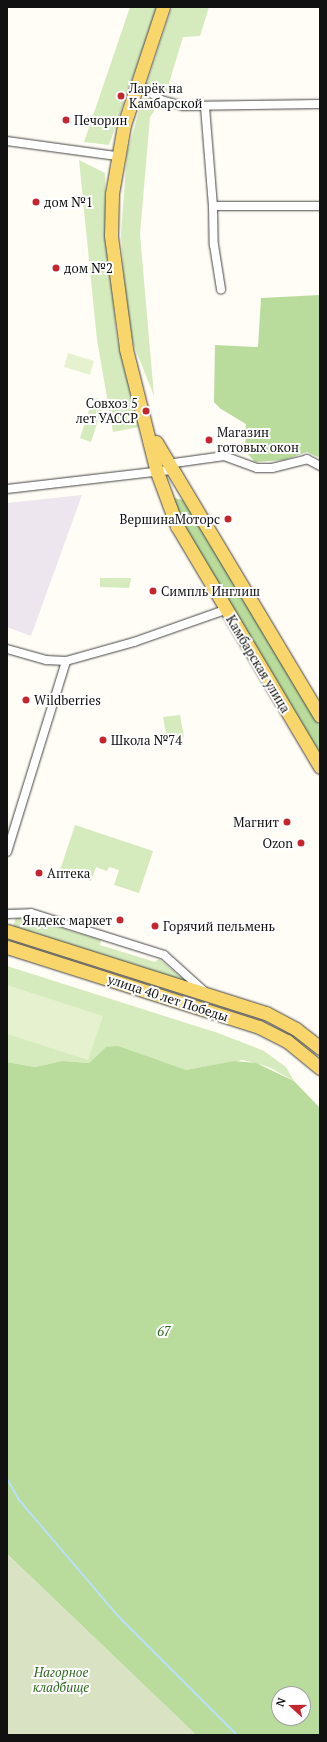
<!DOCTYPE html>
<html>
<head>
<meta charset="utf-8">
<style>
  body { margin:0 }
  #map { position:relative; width:327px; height:1742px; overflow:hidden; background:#fffdf5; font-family:"PT Serif",serif }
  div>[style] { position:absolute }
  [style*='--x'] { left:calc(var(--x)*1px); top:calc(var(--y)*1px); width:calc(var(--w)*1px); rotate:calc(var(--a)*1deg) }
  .industrial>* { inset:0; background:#eee6ef }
  .green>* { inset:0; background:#d5ebbd }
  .forest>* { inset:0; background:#b9dc9c }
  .cemetery>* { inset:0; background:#d9e3c4 }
  .pitch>* { inset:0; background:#e6f2cf }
  .stream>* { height:2px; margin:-1px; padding:0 1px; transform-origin:1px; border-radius:1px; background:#b9e0f7 }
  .roads { filter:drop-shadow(0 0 1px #444) drop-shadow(0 0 1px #444) }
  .street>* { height:8px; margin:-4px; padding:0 4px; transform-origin:4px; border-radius:4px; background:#fff }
  .primary>* { height:13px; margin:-6.5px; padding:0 6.5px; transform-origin:6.5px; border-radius:6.5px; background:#f9d66b }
  .dots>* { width:11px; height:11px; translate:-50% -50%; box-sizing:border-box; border:2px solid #fff; border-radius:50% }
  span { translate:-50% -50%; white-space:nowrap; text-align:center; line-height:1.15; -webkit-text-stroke:4px #fff; paint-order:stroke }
  .poi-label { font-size:13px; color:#111 }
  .left { translate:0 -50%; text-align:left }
  .right { translate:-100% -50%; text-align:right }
  .street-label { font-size:13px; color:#111 }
  .park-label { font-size:13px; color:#2f6b1f; font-style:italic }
  .frame { position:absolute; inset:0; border:8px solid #111; pointer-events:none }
  .north { position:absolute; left:271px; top:1686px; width:40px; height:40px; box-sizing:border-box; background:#fff; border:1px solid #a0a0a0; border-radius:50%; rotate:291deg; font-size:11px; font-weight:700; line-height:16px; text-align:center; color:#111 }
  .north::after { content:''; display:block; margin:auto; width:14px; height:18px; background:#c4262e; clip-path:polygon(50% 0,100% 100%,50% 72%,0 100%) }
</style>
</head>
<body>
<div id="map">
  <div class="industrial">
    <i style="clip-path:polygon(82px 495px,31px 636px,7px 627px,7px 503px)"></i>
  </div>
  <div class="green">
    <i style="clip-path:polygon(130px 7px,157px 7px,109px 145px,84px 142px)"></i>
    <i style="clip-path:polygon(172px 7px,209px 7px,200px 36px,183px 37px,166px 93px,147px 83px)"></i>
    <i style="clip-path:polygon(144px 93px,157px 107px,150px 117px,140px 234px,154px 396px,133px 343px,125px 296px,121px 234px,127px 153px)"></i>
    <i style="clip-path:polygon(79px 160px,105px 173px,107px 237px,117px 339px,139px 427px,113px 432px,97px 340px)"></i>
    <i style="clip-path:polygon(93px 397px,104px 401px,91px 442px,80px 438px)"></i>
    <i style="clip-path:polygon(100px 578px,131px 578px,129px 588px,100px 587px)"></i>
    <i style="clip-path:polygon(180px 715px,184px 737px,167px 740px,163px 717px)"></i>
    <i style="clip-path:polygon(75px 825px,153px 851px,139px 893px,114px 885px,119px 870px,109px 867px,107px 871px,96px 867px,91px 881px,66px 872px,64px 878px,58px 876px)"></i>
    <i style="clip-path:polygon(24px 917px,101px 940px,100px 945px,155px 962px,159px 959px,187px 982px,13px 926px,16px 918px)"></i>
    <i style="clip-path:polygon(7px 966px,218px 1033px,264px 1051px,286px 1067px,294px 1081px,269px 1067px,243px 1060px,186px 1070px,106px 1047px,89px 1063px,62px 1061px,35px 1067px,7px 1062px)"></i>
  </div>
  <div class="forest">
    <i style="clip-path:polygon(320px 295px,320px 458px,307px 452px,284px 460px,255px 462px,245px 451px,246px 424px,221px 409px,214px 402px,215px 345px,258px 347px,261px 298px)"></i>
    <i style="clip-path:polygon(174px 498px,183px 500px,320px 727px,320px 753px,174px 508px)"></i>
    <i style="clip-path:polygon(evenodd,118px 1046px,186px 1070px,234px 1061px,256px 1063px,294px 1081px,320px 1108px,320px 1735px,196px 1735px,7px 1554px,7px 1062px,35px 1067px,62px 1061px,89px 1063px,106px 1047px,118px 1046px,279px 1694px,303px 1694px,303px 1718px,279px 1718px,279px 1694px)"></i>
  </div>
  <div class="cemetery">
    <i style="clip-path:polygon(7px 1554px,196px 1735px,7px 1735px)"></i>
  </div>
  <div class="pitch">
    <i style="clip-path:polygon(68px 353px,94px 361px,90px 375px,64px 367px)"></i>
    <i style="clip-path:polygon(7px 985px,103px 1016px,88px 1060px,7px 1034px)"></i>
  </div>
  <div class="stream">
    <i style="--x:7;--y:1479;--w:24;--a:60"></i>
    <i style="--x:19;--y:1500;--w:153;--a:49.5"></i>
    <i style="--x:118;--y:1616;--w:168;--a:45"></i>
  </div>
  <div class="roads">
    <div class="street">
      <i style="--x:137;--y:83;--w:29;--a:35"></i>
      <i style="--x:161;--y:100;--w:23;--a:15"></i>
      <i style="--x:183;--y:106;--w:137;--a:-0.8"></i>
      <i style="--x:205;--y:107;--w:99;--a:85.4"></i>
      <i style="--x:213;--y:206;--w:107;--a:0"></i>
      <i style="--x:7;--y:141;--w:111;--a:7.8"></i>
      <i style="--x:213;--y:206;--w:39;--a:89"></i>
      <i style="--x:214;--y:245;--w:45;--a:81"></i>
      <i style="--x:167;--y:464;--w:58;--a:-8"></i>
      <i style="--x:224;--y:456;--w:35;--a:20"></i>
      <i style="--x:257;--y:468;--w:15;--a:0"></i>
      <i style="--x:272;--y:468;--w:36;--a:-14"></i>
      <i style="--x:307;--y:459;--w:15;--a:28"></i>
      <i style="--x:7;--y:489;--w:165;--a:-6.6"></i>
      <i style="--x:7;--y:649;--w:41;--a:15.8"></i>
      <i style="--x:46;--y:660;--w:20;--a:3"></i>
      <i style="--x:66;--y:661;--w:71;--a:-15.6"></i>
      <i style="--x:134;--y:642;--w:96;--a:-19.4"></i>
      <i style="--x:7;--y:852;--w:200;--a:-72.8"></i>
      <i style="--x:7;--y:914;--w:24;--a:-2"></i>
      <i style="--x:31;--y:913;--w:139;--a:17.5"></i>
      <i style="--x:164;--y:955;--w:54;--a:42"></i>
    </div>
    <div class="primary">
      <i style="--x:163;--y:7;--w:124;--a:108.3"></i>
      <i style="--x:124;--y:125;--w:70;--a:99.9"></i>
      <i style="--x:112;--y:194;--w:42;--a:91.4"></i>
      <i style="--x:111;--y:236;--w:114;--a:82.4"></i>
      <i style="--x:126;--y:349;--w:127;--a:75.9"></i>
      <i style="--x:157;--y:472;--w:58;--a:69.7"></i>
      <i style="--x:177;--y:526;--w:280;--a:59.3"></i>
      <i style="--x:156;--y:442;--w:319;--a:59.1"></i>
      <i style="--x:7;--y:931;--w:272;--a:17.6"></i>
      <i style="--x:266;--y:1013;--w:34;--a:28"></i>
      <i style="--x:296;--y:1029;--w:31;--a:38"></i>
      <i style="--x:7;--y:947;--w:264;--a:17.6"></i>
      <i style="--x:259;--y:1027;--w:31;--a:27"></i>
      <i style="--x:287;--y:1041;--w:43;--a:39.3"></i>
    </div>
  </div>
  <div class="dots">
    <i style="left:121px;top:96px;background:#c4262e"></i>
    <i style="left:66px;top:120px;background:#c4262e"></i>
    <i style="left:36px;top:202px;background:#c4262e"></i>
    <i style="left:56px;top:268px;background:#c4262e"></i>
    <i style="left:146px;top:411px;background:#c4262e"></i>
    <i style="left:209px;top:440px;background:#c4262e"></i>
    <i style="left:228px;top:519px;background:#c4262e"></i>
    <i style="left:153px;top:591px;background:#c4262e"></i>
    <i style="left:26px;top:700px;background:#c4262e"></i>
    <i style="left:103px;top:740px;background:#c4262e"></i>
    <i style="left:287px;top:822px;background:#c4262e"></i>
    <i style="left:301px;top:843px;background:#c4262e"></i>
    <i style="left:39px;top:873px;background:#c4262e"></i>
    <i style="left:120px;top:920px;background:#c4262e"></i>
    <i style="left:155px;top:926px;background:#c4262e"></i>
  </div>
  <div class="poi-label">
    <span class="left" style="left:129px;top:96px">Ларёк на<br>Камбарской</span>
    <span class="left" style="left:74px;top:120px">Печорин</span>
    <span class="left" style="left:44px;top:202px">дом №1</span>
    <span class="left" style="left:64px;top:268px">дом №2</span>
    <span class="right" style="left:138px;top:411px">Совхоз 5<br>лет УАССР</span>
    <span class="left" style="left:217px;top:440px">Магазин<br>готовых окон</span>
    <span class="right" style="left:220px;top:519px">ВершинаМоторс</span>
    <span class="left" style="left:161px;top:591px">Симпль Инглиш</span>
    <span class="left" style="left:34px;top:700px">Wildberries</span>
    <span class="left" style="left:111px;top:740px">Школа №74</span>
    <span class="right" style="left:279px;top:822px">Магнит</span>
    <span class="right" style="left:293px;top:843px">Ozon</span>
    <span class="left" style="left:47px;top:873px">Аптека</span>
    <span class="right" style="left:112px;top:920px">Яндекс маркет</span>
    <span class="left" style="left:163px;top:926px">Горячий пельмень</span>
  </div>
  <div class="street-label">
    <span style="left:258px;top:664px;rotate:59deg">Камбарская улица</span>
    <span style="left:168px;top:998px;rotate:18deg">улица 40 лет Победы</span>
  </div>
  <div class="park-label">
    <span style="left:164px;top:1331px">67</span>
    <span style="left:61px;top:1680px">Нагорное<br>кладбище</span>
  </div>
  <div class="frame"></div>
  <div class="north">N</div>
</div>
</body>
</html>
